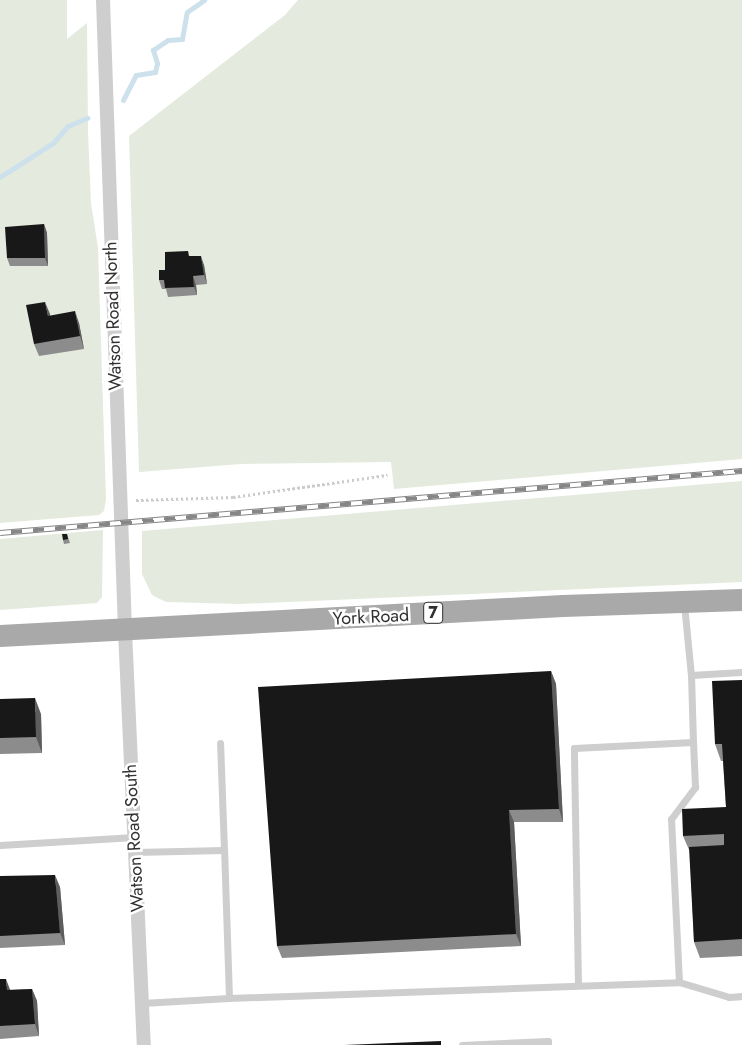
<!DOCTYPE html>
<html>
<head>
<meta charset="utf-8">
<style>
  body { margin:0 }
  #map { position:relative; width:742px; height:1045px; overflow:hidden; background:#fff; font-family:Jost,sans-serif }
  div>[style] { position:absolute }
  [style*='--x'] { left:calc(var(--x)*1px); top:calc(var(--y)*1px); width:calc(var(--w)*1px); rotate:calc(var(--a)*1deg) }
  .green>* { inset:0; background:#e4eadd }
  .stream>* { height:5px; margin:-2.5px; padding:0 2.5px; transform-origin:2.5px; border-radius:2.5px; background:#cde1ec }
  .path>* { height:3px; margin-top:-1.5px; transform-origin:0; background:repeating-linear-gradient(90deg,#cbcbcb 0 2.5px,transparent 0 5px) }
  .service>* { height:7px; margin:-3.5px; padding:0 3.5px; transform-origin:3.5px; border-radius:3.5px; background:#cecece }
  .minor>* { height:14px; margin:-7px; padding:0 7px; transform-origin:7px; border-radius:7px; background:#cecece }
  .primary>* { height:22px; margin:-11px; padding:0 11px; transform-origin:11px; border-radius:11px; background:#a9a9a9 }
  .rail>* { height:5.5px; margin-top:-2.75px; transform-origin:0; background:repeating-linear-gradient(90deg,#fff 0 11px,#868686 0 22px); box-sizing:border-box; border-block:1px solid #868686 }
  .wall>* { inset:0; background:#8c8c8c }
  .shaded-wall>* { inset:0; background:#5d5d5d }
  .building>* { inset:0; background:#181818 }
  span { translate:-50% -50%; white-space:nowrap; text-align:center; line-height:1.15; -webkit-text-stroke:5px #fff; paint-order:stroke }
  .shield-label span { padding:1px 4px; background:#fff; border:1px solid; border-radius:4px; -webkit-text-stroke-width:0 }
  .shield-label { font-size:16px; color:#313131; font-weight:700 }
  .street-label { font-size:18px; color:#313131 }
</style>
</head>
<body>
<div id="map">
  <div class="green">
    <i style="clip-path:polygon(0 0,67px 0,67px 39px,87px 23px,88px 132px,91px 203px,98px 248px,106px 499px,104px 511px,99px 515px,0 523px)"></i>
    <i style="clip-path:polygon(298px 0,742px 0,742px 459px,394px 489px,391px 462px,241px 464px,139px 472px,129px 136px,285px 15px)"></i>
    <i style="clip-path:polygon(742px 481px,742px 582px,240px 604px,166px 602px,152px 595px,142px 574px,142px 531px)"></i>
    <i style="clip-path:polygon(103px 530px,102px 597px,97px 603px,0 610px,0 539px)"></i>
  </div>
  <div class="stream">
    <i style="--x:123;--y:100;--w:28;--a:-63"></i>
    <i style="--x:136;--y:75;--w:19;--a:-9"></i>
    <i style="--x:155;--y:72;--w:9;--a:-77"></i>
    <i style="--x:157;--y:63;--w:14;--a:-107"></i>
    <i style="--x:153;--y:50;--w:18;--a:-34"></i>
    <i style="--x:168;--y:40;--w:14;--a:-4"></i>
    <i style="--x:182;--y:39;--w:27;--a:-80"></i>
    <i style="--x:187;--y:12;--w:21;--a:-35"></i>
    <i style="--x:0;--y:177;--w:63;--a:-32.7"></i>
    <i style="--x:53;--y:143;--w:23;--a:-49"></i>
    <i style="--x:68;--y:126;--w:21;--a:-23"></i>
  </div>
  <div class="path">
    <i style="--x:136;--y:500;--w:97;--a:-1.8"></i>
    <i style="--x:233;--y:497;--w:156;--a:-8.1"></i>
  </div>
  <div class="service">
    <i style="--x:684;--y:604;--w:71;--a:84.4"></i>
    <i style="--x:691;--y:675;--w:51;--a:-3.4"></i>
    <i style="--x:0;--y:845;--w:135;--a:-3.4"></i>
    <i style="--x:135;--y:852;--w:89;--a:-1.3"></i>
    <i style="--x:224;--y:850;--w:107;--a:-92.1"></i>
    <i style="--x:679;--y:982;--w:163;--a:-92.8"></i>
    <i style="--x:671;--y:819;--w:40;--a:-53"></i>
    <i style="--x:695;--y:787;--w:45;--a:-92.5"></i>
    <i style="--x:578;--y:985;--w:237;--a:-91"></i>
    <i style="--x:574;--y:748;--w:119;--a:-2.9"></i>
    <i style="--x:693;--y:742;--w:67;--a:-91.7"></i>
    <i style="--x:229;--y:998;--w:450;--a:-2"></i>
    <i style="--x:679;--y:982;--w:52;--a:16.7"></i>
    <i style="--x:729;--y:997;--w:13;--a:-4"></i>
    <i style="--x:142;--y:1003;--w:87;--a:-3.3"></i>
    <i style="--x:229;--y:998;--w:148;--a:-91.9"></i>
    <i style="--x:462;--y:1045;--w:86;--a:-2.7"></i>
    <i style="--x:548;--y:1041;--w:4;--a:90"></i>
  </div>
  <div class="minor">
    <i style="--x:103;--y:0;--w:631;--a:88"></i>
    <i style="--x:125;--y:631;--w:414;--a:87.4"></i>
  </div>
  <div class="primary">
    <i style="--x:0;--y:636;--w:564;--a:-3.05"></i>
    <i style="--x:563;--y:606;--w:179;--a:-1.9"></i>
  </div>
  <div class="rail">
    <i style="--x:0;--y:533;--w:745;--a:-4.78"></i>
  </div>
  <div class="wall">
    <i style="clip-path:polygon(44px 224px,47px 233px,48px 266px,10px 266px,7px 258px)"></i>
    <i style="clip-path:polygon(190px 256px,204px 265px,207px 284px,196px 285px,197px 295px,168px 297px,166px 289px,162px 289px,159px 280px)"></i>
    <i style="clip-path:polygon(50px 316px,79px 323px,84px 349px,39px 356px,34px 344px)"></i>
    <i style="clip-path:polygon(67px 534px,70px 543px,64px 544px,63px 540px)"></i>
    <i style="clip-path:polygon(551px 671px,556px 684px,563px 822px,514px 822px,521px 946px,282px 958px,277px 946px)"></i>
    <i style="clip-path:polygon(742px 680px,742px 956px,700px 958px,694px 942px,690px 852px,683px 836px,726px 807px,723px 761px,721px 761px,715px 744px)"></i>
    <i style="clip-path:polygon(0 699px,41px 714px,42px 753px,0 754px)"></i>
    <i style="clip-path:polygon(0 876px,60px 887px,65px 945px,0 948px)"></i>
    <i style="clip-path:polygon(0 979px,10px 990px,32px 989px,37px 1001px,39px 1036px,0 1039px)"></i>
  </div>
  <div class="shaded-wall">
    <i style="clip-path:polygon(44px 224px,47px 233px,48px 266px,45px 258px)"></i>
    <i style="clip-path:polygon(201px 256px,204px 265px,207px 284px,204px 275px)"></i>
    <i style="clip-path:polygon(193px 276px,196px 285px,197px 295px,194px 287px)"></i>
    <i style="clip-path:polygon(45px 302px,50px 314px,52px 329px,48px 316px)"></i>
    <i style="clip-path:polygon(75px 311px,79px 323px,84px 349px,80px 336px)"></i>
    <i style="clip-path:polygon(551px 671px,556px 684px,563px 822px,559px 809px)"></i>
    <i style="clip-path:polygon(35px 698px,41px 714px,42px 753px,36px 737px)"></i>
    <i style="clip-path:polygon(509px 810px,514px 822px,521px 946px,516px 934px)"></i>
    <i style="clip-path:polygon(55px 875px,60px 887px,65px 945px,60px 933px)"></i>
    <i style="clip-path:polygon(6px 979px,11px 992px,7px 990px)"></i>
    <i style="clip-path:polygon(32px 989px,37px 1001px,39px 1036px,35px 1024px)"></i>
  </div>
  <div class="building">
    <i style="clip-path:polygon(44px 224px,45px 258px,7px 258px,5px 227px)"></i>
    <i style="clip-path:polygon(188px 251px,189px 256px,201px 256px,204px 275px,193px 276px,194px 287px,165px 288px,164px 280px,159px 280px,159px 270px,165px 270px,165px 252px)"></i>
    <i style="clip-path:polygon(45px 302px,48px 316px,75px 311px,80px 336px,34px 344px,26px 305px)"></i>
    <i style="clip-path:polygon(62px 534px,67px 534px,68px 539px,63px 540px)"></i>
    <i style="clip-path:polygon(551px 671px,559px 809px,509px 810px,516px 934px,277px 946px,258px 687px)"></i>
    <i style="clip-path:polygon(742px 680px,742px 939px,694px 942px,689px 847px,724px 845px,724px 834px,683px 836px,682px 809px,726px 807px,722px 744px,715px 744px,712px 681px)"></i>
    <i style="clip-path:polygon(35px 698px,36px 737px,0 738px,0 699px)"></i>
    <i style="clip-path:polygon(55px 875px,60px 933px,0 936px,0 876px)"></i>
    <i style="clip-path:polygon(0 979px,6px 979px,7px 990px,32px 989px,35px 1024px,0 1026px)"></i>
    <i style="clip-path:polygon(441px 1041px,441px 1045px,344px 1045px)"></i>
  </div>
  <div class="shield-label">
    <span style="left:433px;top:613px">7</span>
  </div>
  <div class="street-label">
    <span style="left:113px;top:316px;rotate:-92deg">Watson Road North</span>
    <span style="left:371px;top:617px;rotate:-3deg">York Road</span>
    <span style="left:134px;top:838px;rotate:-93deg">Watson Road South</span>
  </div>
</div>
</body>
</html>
